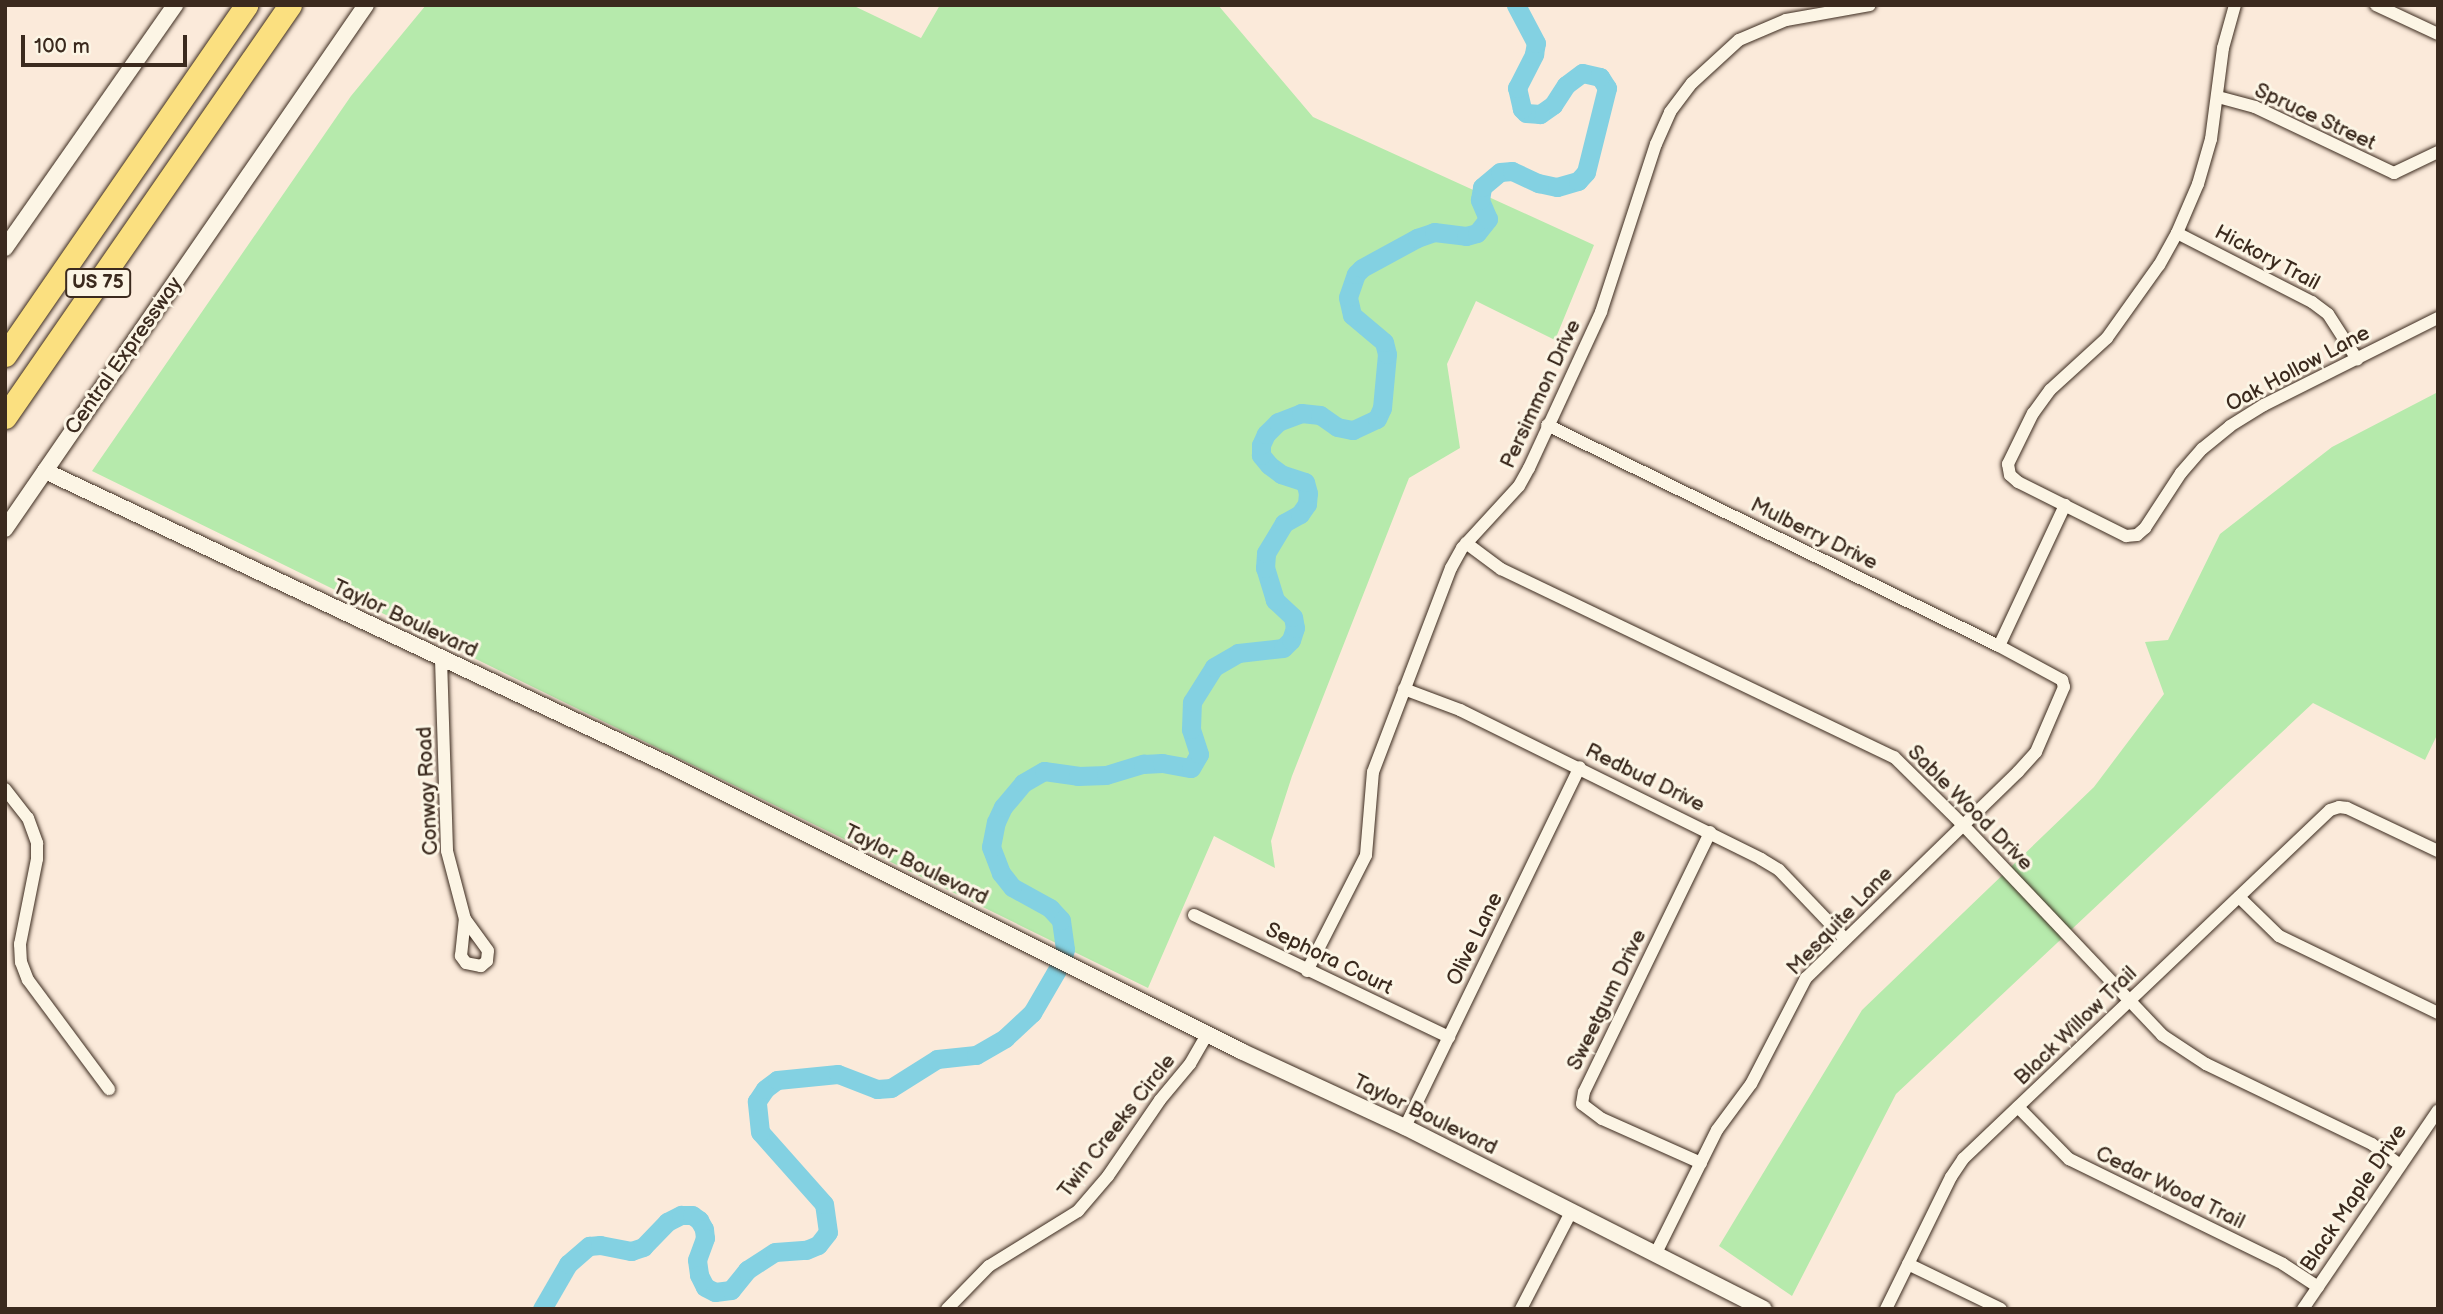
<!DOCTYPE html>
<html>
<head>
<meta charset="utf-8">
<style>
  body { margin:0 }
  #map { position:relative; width:2443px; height:1314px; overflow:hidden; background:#fbeada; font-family:"Balsamiq Sans",sans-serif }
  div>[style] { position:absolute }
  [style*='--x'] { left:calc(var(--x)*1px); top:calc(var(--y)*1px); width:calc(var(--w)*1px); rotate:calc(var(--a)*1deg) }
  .green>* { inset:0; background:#b6eaac }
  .river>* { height:19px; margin:-9.5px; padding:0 9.5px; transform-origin:9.5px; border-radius:9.5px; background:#83d1e2 }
  .roads { filter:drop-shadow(0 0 2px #3b2a1e) drop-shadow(0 0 2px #3b2a1e) }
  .minor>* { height:12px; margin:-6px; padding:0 6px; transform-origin:6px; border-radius:6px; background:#fcf5e5 }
  .tertiary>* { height:16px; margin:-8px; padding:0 8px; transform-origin:8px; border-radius:8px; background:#fcf5e5 }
  .motorway>* { height:23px; margin:-11.5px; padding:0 11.5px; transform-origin:11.5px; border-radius:11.5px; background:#fbe080 }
  span { translate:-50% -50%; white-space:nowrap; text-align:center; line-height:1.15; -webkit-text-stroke:6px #fcf5e5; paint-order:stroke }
  .shield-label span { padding:2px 5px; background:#fcf5e5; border:2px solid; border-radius:5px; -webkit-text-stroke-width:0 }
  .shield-label { font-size:19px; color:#3b2a1e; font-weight:700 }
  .street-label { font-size:21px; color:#3b2a1e }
  .frame { position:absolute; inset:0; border:7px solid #3b2a1e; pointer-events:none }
  .scale { position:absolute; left:21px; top:35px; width:166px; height:32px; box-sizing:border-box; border:4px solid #3b2a1e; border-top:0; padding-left:9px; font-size:21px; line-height:24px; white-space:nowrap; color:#3b2a1e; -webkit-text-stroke:5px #fcf5e5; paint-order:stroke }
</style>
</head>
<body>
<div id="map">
  <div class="green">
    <i style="clip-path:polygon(426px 5px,852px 5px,921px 38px,940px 5px,1218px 5px,1313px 117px,1594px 245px,1555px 340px,1476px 301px,1447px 364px,1460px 448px,1409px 478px,1292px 776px,1271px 841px,1275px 868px,1214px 836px,1148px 988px,92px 471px,351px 96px)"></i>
    <i style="clip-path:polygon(2438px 392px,2438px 733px,2425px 760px,2313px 703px,1896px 1094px,1792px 1296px,1719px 1246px,1862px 1010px,2094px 787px,2164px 694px,2145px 642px,2168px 640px,2220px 534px,2332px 447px)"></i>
  </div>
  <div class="river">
    <i style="--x:1063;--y:957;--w:8;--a:-76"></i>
    <i style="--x:1065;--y:949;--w:29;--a:-98"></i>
    <i style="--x:1061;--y:920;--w:16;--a:-133"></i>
    <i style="--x:1050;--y:908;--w:43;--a:-151.1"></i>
    <i style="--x:1012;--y:887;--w:18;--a:-128"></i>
    <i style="--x:1001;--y:873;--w:28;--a:-111"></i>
    <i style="--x:991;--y:847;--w:25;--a:-79"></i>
    <i style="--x:996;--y:822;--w:17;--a:-65"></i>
    <i style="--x:1003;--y:807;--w:31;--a:-50"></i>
    <i style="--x:1023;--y:783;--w:24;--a:-30"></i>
    <i style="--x:1044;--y:771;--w:34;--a:8"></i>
    <i style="--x:1078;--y:776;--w:28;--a:-2"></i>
    <i style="--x:1106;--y:775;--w:39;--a:-17"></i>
    <i style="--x:1143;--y:764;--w:19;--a:-3"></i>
    <i style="--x:1162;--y:763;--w:29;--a:10"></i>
    <i style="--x:1191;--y:768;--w:16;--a:-60"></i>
    <i style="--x:1199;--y:754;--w:26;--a:-108"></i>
    <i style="--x:1191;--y:729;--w:27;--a:-88"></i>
    <i style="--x:1192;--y:702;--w:41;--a:-57.8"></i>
    <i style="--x:1214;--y:667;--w:28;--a:-30"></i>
    <i style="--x:1238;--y:653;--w:45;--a:-6.3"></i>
    <i style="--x:1283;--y:648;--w:11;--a:-45"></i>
    <i style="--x:1291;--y:640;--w:13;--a:-72"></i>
    <i style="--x:1295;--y:628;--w:11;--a:-100"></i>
    <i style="--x:1293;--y:617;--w:25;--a:-137"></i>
    <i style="--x:1275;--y:600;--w:34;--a:-107"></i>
    <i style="--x:1265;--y:568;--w:15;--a:-86"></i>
    <i style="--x:1266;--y:553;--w:35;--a:-59"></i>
    <i style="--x:1284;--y:523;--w:18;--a:-29"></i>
    <i style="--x:1300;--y:514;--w:12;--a:-55"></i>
    <i style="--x:1307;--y:504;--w:11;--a:-85"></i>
    <i style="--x:1308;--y:493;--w:11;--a:-105"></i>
    <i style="--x:1305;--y:482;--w:25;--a:-162"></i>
    <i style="--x:1281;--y:474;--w:15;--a:-143"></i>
    <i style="--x:1269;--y:465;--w:13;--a:-129"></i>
    <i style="--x:1261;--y:455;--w:10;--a:-90"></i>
    <i style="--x:1261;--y:445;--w:12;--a:-66"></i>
    <i style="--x:1266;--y:434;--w:17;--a:-45"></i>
    <i style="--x:1278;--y:422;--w:25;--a:-21"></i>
    <i style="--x:1301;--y:413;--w:19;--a:6"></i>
    <i style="--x:1320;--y:415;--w:21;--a:35"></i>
    <i style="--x:1337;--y:427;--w:16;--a:11"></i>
    <i style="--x:1353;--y:430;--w:26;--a:-25"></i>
    <i style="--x:1377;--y:419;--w:12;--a:-66"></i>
    <i style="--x:1382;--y:408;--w:54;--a:-84.7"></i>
    <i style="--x:1387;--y:354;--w:12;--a:-104"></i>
    <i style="--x:1384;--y:342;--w:42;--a:-139.8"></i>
    <i style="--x:1352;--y:315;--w:18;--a:-103"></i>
    <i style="--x:1348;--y:297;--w:24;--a:-71"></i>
    <i style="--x:1356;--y:274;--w:8;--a:-45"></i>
    <i style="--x:1362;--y:268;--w:63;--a:-28.6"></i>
    <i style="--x:1417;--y:238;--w:18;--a:-19"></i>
    <i style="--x:1434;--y:232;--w:32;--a:7"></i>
    <i style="--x:1466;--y:236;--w:11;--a:-15"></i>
    <i style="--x:1477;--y:233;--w:18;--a:-52"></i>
    <i style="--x:1488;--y:219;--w:21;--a:-113"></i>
    <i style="--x:1480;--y:200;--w:13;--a:-81"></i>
    <i style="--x:1482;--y:187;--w:23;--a:-40"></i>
    <i style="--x:1500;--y:172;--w:12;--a:-5"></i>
    <i style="--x:1512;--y:171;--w:29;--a:25"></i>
    <i style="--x:1538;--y:183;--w:19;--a:12"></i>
    <i style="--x:1557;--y:187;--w:22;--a:-16"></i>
    <i style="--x:1578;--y:181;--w:12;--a:-48"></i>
    <i style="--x:1586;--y:172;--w:87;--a:-76"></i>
    <i style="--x:1607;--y:88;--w:13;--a:-122"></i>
    <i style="--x:1600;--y:77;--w:18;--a:-167"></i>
    <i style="--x:1582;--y:73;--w:20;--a:143"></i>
    <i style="--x:1566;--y:85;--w:24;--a:123"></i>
    <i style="--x:1553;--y:105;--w:16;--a:145"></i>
    <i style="--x:1540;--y:114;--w:14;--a:-176"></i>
    <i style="--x:1526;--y:113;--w:6;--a:-135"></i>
    <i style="--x:1522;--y:109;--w:22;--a:-103"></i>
    <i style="--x:1517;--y:88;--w:38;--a:-63"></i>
    <i style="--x:1534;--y:54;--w:11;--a:-80"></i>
    <i style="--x:1536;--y:43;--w:43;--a:-117.8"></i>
    <i style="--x:542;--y:1309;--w:52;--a:-60"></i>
    <i style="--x:568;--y:1264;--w:28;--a:-41"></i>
    <i style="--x:589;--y:1246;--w:11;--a:-5"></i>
    <i style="--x:600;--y:1245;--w:32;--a:11"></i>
    <i style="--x:631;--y:1251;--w:13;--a:-18"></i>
    <i style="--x:643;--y:1247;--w:35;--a:-46"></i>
    <i style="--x:667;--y:1222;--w:16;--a:-27"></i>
    <i style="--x:681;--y:1215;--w:11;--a:0"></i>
    <i style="--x:692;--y:1215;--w:9;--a:36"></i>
    <i style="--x:699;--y:1220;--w:10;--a:61"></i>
    <i style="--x:704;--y:1229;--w:9;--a:84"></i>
    <i style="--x:705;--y:1238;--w:23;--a:110"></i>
    <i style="--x:697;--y:1260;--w:15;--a:82"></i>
    <i style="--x:699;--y:1275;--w:13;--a:63"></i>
    <i style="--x:705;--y:1287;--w:11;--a:27"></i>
    <i style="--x:715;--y:1292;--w:16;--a:-7"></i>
    <i style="--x:731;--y:1290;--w:26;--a:-51"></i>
    <i style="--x:747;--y:1270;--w:33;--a:-33"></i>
    <i style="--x:775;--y:1252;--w:31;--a:-4"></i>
    <i style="--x:806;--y:1250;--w:13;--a:-23"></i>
    <i style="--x:818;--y:1245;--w:16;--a:-52"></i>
    <i style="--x:828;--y:1232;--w:28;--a:-98"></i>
    <i style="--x:824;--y:1204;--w:96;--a:-131.6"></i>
    <i style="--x:760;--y:1132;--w:31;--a:-96"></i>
    <i style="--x:757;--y:1101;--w:14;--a:-56"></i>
    <i style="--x:765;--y:1089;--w:15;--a:-37"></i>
    <i style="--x:777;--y:1080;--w:61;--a:-5.6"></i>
    <i style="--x:838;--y:1074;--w:42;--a:21"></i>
    <i style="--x:877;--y:1089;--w:14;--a:-4"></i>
    <i style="--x:891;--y:1088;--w:54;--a:-32.2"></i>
    <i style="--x:937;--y:1059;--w:39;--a:-6"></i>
    <i style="--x:976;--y:1055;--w:34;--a:-30"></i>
    <i style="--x:1005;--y:1038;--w:37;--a:-43"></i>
    <i style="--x:1032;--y:1013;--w:50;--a:-59.8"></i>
  </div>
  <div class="roads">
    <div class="minor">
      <i style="--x:2235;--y:5;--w:45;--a:105.6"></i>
      <i style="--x:2223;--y:48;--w:92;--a:97.5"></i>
      <i style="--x:2211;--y:139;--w:47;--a:106.1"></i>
      <i style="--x:2198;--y:184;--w:53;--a:113.2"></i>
      <i style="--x:2177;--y:233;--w:37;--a:119"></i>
      <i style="--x:2159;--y:265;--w:90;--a:125.5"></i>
      <i style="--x:2107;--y:338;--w:77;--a:137.6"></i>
      <i style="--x:2050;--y:390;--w:29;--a:126"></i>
      <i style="--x:2033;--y:413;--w:57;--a:116.1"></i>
      <i style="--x:2008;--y:464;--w:11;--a:80"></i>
      <i style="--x:2010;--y:475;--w:11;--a:41"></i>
      <i style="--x:2018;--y:482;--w:121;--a:26.6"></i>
      <i style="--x:2126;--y:536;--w:11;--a:-5"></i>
      <i style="--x:2137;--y:535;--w:11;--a:-41"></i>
      <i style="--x:2145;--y:528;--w:66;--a:-56.8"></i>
      <i style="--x:2181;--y:473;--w:32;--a:-49"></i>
      <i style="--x:2202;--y:449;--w:36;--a:-39"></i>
      <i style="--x:2230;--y:426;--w:40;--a:-32"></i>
      <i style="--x:2264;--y:405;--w:195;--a:-26.6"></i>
      <i style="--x:2376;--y:5;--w:68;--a:25.1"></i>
      <i style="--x:2218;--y:97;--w:38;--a:15"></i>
      <i style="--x:2255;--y:107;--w:154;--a:25.4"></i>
      <i style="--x:2394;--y:173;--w:49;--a:-25.5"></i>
      <i style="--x:2177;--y:233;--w:152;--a:27.1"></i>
      <i style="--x:2312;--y:302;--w:20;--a:37"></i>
      <i style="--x:2328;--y:314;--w:54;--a:57.2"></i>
      <i style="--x:1547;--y:425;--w:503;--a:26.06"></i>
      <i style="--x:1999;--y:646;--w:72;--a:28.4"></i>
      <i style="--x:2062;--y:680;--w:7;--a:74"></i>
      <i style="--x:2064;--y:687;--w:71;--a:113.3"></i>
      <i style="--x:2036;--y:752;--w:27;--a:132"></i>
      <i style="--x:2018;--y:772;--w:296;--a:135.8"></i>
      <i style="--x:1806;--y:978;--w:119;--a:117.4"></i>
      <i style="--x:1751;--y:1084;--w:57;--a:126.5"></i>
      <i style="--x:1717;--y:1130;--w:137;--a:116.4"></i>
      <i style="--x:1466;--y:543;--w:44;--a:36.6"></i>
      <i style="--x:1501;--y:569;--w:436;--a:25.6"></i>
      <i style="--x:1894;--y:757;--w:98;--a:44.6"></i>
      <i style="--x:1964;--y:826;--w:288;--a:46.5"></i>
      <i style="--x:2162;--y:1035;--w:53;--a:33.4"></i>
      <i style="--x:2206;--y:1064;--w:184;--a:25.7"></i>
      <i style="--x:2372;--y:1144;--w:35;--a:37"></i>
      <i style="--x:1999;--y:646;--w:156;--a:-64.9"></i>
      <i style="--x:441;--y:659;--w:192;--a:88.2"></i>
      <i style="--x:447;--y:851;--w:70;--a:75.2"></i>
      <i style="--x:1404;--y:689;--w:60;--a:20.6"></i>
      <i style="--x:1460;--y:710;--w:336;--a:26.3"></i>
      <i style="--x:1761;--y:859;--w:21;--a:31"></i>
      <i style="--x:1779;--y:870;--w:95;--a:46.3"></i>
      <i style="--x:5;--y:789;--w:37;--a:52"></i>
      <i style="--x:28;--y:818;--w:27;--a:70"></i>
      <i style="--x:37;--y:843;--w:16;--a:90"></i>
      <i style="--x:37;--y:859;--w:87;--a:101.3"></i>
      <i style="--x:20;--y:944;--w:18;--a:87"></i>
      <i style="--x:21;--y:962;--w:19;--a:69"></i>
      <i style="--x:28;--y:980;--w:136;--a:53.4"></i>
      <i style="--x:2239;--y:897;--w:56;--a:44.3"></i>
      <i style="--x:2279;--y:936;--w:177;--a:25.8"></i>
      <i style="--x:1194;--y:915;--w:283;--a:25.6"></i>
      <i style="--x:465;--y:919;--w:39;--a:54"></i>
      <i style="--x:488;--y:951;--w:10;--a:96"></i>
      <i style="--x:487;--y:961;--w:8;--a:140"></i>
      <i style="--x:481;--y:966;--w:15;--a:-169"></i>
      <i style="--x:466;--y:963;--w:9;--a:-126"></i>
      <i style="--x:461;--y:956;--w:37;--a:-84"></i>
      <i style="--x:1307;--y:971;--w:130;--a:-63"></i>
      <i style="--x:1366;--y:855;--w:83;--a:-85.2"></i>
      <i style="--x:1373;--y:772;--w:218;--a:-69.1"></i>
      <i style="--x:1451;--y:568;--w:23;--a:-61"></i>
      <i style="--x:1462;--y:548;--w:84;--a:-47.4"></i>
      <i style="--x:1519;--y:486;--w:21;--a:-61"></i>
      <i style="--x:1529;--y:468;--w:172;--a:-65.2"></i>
      <i style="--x:1601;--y:312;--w:177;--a:-71.9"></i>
      <i style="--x:1656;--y:144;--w:35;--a:-66"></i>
      <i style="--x:1670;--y:112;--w:36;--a:-53"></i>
      <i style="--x:1692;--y:83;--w:64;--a:-42.5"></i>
      <i style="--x:1739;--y:40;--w:51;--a:-23.1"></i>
      <i style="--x:1786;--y:20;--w:85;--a:-10.1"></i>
      <i style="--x:2018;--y:1107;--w:73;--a:45.6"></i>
      <i style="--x:2069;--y:1159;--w:238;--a:26.1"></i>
      <i style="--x:2283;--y:1264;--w:42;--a:33.3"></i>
      <i style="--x:1405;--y:1127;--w:400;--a:-64.1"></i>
      <i style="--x:1701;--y:1163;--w:108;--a:-156"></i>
      <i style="--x:1602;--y:1119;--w:25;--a:-143"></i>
      <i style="--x:1582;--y:1104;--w:12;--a:-81"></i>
      <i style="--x:1584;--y:1092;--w:289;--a:-64.1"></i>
      <i style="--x:1908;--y:1264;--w:103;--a:25.8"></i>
      <i style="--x:947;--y:1309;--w:60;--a:-45.7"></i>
      <i style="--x:989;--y:1266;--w:105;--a:-31.7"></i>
      <i style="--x:1078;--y:1211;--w:46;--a:-49.4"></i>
      <i style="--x:1108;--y:1176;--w:92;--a:-55.6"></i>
      <i style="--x:1160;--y:1100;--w:47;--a:-50.2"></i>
      <i style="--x:1190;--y:1064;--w:34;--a:-60"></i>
      <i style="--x:1521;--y:1309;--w:111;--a:-62.7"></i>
      <i style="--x:1886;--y:1309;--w:147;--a:-63.8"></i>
      <i style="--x:1951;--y:1177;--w:22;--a:-56"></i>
      <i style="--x:1963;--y:1159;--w:506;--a:-43.56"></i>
      <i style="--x:2330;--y:810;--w:9;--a:-18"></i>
      <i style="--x:2339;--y:807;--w:8;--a:7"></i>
      <i style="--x:2347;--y:808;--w:101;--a:25.3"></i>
      <i style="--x:2303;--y:1309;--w:240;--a:-55.8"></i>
    </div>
    <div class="tertiary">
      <i style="--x:5;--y:248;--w:297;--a:-55"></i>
      <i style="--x:45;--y:471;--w:690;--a:25.23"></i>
      <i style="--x:669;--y:765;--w:640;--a:26.57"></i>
      <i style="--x:1241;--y:1051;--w:181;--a:24.9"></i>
      <i style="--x:1405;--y:1127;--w:402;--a:26.9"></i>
      <i style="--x:5;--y:529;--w:636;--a:-55.44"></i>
    </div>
    <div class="motorway">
      <i style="--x:5;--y:355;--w:425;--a:-55.4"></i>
      <i style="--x:5;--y:417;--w:501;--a:-55.33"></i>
    </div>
  </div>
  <div class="shield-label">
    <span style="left:98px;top:283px">US 75</span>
  </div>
  <div class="street-label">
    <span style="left:2315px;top:117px;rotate:25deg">Spruce Street</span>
    <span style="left:2267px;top:258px;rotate:28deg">Hickory Trail</span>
    <span style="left:124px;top:356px;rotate:-55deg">Central Expressway</span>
    <span style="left:2298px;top:369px;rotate:-28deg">Oak Hollow Lane</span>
    <span style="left:1541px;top:394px;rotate:-65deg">Persimmon Drive</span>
    <span style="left:1814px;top:534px;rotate:26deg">Mulberry Drive</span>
    <span style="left:405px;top:619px;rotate:25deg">Taylor Boulevard</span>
    <span style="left:1645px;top:778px;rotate:26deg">Redbud Drive</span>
    <span style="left:428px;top:791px;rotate:-93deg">Conway Road</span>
    <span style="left:1970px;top:808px;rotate:45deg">Sable Wood Drive</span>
    <span style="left:916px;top:865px;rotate:26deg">Taylor Boulevard</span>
    <span style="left:1840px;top:921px;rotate:-46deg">Mesquite Lane</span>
    <span style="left:1475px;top:939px;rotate:-64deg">Olive Lane</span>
    <span style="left:1329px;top:959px;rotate:26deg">Sephora Court</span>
    <span style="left:1607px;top:1000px;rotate:-64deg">Sweetgum Drive</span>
    <span style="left:2076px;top:1026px;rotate:-44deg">Black Willow Trail</span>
    <span style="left:1425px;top:1115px;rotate:26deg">Taylor Boulevard</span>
    <span style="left:1117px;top:1126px;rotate:-52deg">Twin Creeks Circle</span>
    <span style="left:2170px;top:1188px;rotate:26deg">Cedar Wood Trail</span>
    <span style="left:2354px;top:1198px;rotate:-56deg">Black Maple Drive</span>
  </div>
  <div class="frame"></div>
  <div class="scale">100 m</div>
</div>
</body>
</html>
